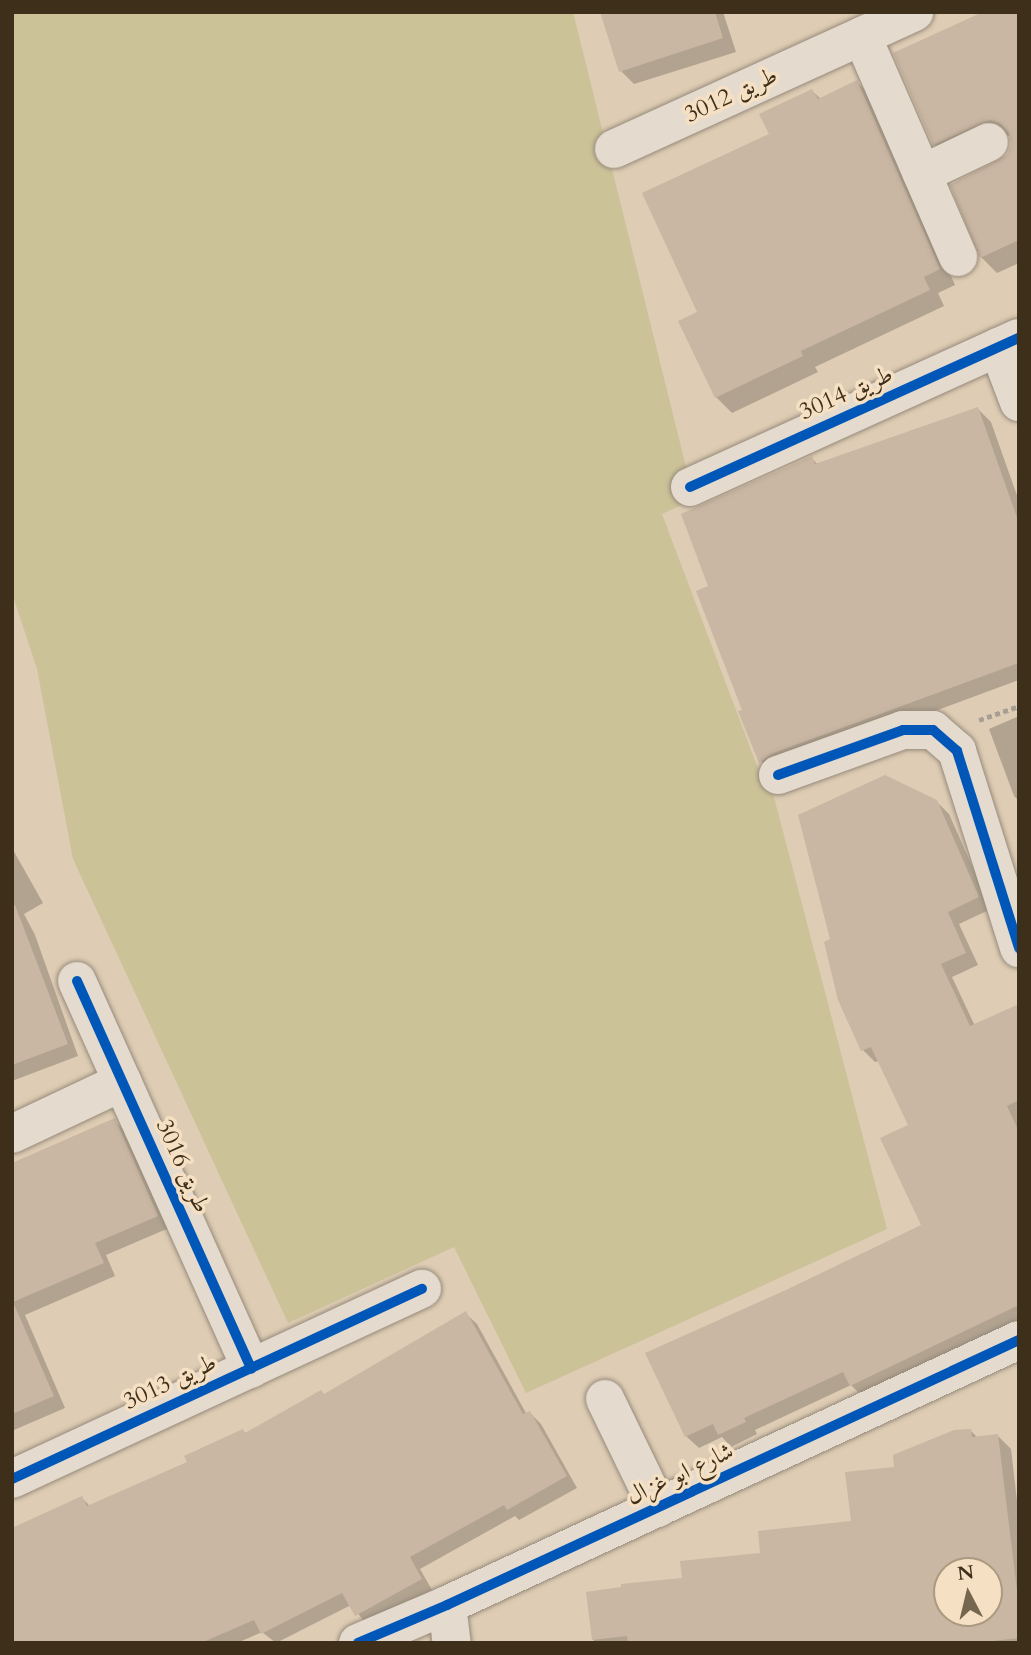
<!DOCTYPE html>
<html>
<head>
<meta charset="utf-8">
<style>
  body { margin:0 }
  #map { position:relative; width:1031px; height:1655px; overflow:hidden; background:#deccb4; font-family:Cardo,Amiri,serif }
  div>[style] { position:absolute }
  [style*='--x'] { left:calc(var(--x)*1px); top:calc(var(--y)*1px); width:calc(var(--w)*1px); rotate:calc(var(--a)*1deg) }
  .green>* { inset:0; background:#ccc298 }
  .shadow>* { inset:0; background:#0003 }
  .building>* { inset:0; background:#c9b6a3 }
  .path>* { height:4.5px; margin-top:-2.25px; transform-origin:0; background:repeating-linear-gradient(90deg,#a79f94 0 5px,transparent 0 8.5px) }
  .roads { filter:drop-shadow(0 0 2px #968a7a) drop-shadow(0 0 2px #968a7a) }
  .minor>* { height:38px; margin:-19px; padding:0 19px; transform-origin:19px; border-radius:19px; background:#e4dace }
  .cycleway>* { height:10px; margin:-5px; padding:0 5px; transform-origin:5px; border-radius:5px; background:#0057b8 }
  span { translate:-50% -50%; white-space:nowrap; text-align:center; line-height:1.15; -webkit-text-stroke:7px #f5e0c3; paint-order:stroke }
  .street-label { font-size:24px; color:#3e2f1a }
  .frame { position:absolute; inset:0; border:14px solid #3e2f1a; pointer-events:none }
  .north { position:absolute; left:933px; top:1557px; width:70px; height:70px; box-sizing:border-box; background:#f5e0c3; border:2px solid #ac997f; border-radius:50%; rotate:353deg; font-size:19px; font-weight:700; line-height:28px; text-align:center; color:#3e2f1a }
  .north::after { content:''; display:block; margin:auto; width:24px; height:32px; background:#766650; clip-path:polygon(50% 0,100% 100%,50% 72%,0 100%) }
</style>
</head>
<body>
<div id="map">
  <div class="green">
    <i style="clip-path:polygon(12px 12px,573px 12px,694px 499px,662px 514px,762px 779px,769px 778px,887px 1229px,526px 1393px,454px 1247px,288px 1323px,73px 859px,37px 669px,12px 593px)"></i>
  </div>
  <div class="shadow">
    <i style="clip-path:polygon(602px 12px,723px 12px,736px 52px,634px 84px,621px 71px)"></i>
    <i style="clip-path:polygon(1019px 12px,1019px 263px,997px 273px,981px 257px,1012px 145px,1011px 137px,1007px 135px,950px 159px,934px 144px)"></i>
    <i style="clip-path:polygon(857px 82px,873px 98px,955px 285px,938px 293px,944px 306px,815px 367px,818px 372px,732px 413px,716px 397px,700px 313px,771px 135px,812px 91px,821px 99px)"></i>
    <i style="clip-path:polygon(978px 409px,991px 422px,1019px 501px,1019px 680px,784px 767px,775px 775px,762px 762px,741px 712px,744px 711px,710px 587px,812px 458px,818px 465px)"></i>
    <i style="clip-path:polygon(1019px 716px,1019px 801px,1014px 796px,989px 729px)"></i>
    <i style="clip-path:polygon(936px 801px,949px 814px,991px 909px,959px 924px,978px 965px,952px 977px,975px 1026px,1019px 1026px,1019px 1322px,864px 1398px,851px 1385px,755px 1430px,757px 1434px,731px 1447px,722px 1437px,699px 1448px,686px 1436px,787px 1292px,923px 1226px,910px 1126px,879px 1061px,875px 1062px,863px 1050px,832px 940px)"></i>
    <i style="clip-path:polygon(12px 848px,43px 903px,24px 914px,35px 935px,78px 1056px,12px 1081px)"></i>
    <i style="clip-path:polygon(114px 1120px,127px 1133px,169px 1228px,106px 1255px,115px 1276px,25px 1315px,65px 1408px,14px 1430px,12px 1170px)"></i>
    <i style="clip-path:polygon(465px 1313px,477px 1324px,527px 1415px,530px 1413px,541px 1424px,577px 1488px,519px 1520px,515px 1516px,420px 1569px,432px 1590px,368px 1626px,351px 1605px,276px 1643px,262px 1632px,237px 1643px,12px 1643px,82px 1498px,91px 1507px,190px 1463px,243px 1431px,247px 1434px,325px 1396px)"></i>
    <i style="clip-path:polygon(evenodd,970px 1430px,978px 1438px,998px 1436px,1011px 1449px,1019px 1518px,1019px 1643px,594px 1643px,588px 1593px,684px 1580px,853px 1522px,896px 1469px,970px 1430px,947px 1571px,989px 1571px,989px 1613px,947px 1613px,947px 1571px)"></i>
  </div>
  <div class="building">
    <i style="clip-path:polygon(600px 12px,715px 12px,723px 38px,619px 72px)"></i>
    <i style="clip-path:polygon(983px 12px,1019px 12px,1019px 240px,980px 258px,950px 185px,1007px 155px,1011px 144px,1009px 133px,1001px 124px,990px 120px,933px 145px,893px 53px)"></i>
    <i style="clip-path:polygon(857px 80px,940px 269px,924px 277px,930px 290px,801px 351px,803px 356px,715px 398px,678px 321px,697px 312px,642px 193px,769px 134px,759px 114px,812px 89px,818px 99px)"></i>
    <i style="clip-path:polygon(978px 407px,1019px 523px,1019px 663px,771px 754px,759px 763px,738px 711px,742px 710px,696px 591px,708px 586px,681px 514px,812px 456px,815px 464px)"></i>
    <i style="clip-path:polygon(885px 775px,937px 800px,979px 897px,948px 912px,966px 953px,941px 964px,970px 1026px,1019px 1004px,1019px 1100px,1007px 1106px,1019px 1132px,1019px 1305px,850px 1386px,843px 1372px,744px 1418px,746px 1422px,718px 1435px,713px 1424px,685px 1437px,645px 1353px,786px 1290px,921px 1225px,880px 1138px,908px 1125px,871px 1047px,861px 1051px,838px 1000px,824px 942px,830px 939px,798px 815px)"></i>
    <i style="clip-path:polygon(15px 905px,68px 1044px,12px 1065px,12px 906px)"></i>
    <i style="clip-path:polygon(115px 1118px,158px 1216px,95px 1243px,104px 1263px,13px 1302px,54px 1396px,12px 1414px,12px 1163px)"></i>
    <i style="clip-path:polygon(466px 1311px,523px 1414px,530px 1411px,567px 1476px,507px 1510px,504px 1505px,410px 1557px,422px 1579px,355px 1616px,342px 1593px,261px 1634px,254px 1620px,201px 1643px,12px 1643px,12px 1528px,82px 1496px,87px 1506px,187px 1462px,184px 1456px,243px 1429px,245px 1433px,321px 1390px,324px 1394px)"></i>
    <i style="clip-path:polygon(evenodd,971px 1429px,972px 1437px,998px 1434px,1019px 1607px,1019px 1638px,977px 1643px,628px 1643px,627px 1636px,592px 1640px,586px 1592px,621px 1587px,621px 1584px,682px 1578px,680px 1561px,760px 1553px,758px 1531px,851px 1521px,845px 1472px,894px 1467px,893px 1455px,954px 1430px,971px 1429px,947px 1571px,989px 1571px,989px 1613px,947px 1613px,947px 1571px)"></i>
  </div>
  <div class="path">
    <i style="--x:979;--y:720;--w:42;--a:-19.3"></i>
  </div>
  <div class="roads">
    <div class="minor">
      <i style="--x:862;--y:36;--w:241;--a:66.5"></i>
      <i style="--x:614;--y:149;--w:330;--a:-24.5"></i>
      <i style="--x:922;--y:174;--w:74;--a:-25.5"></i>
      <i style="--x:998;--y:347;--w:59;--a:69.1"></i>
      <i style="--x:690;--y:487;--w:361;--a:-24.4"></i>
      <i style="--x:778;--y:775;--w:133;--a:-19.8"></i>
      <i style="--x:903;--y:730;--w:30;--a:0"></i>
      <i style="--x:933;--y:730;--w:32;--a:41"></i>
      <i style="--x:957;--y:751;--w:207;--a:72.5"></i>
      <i style="--x:77;--y:981;--w:425;--a:65.8"></i>
      <i style="--x:12;--y:1134;--w:122;--a:-25.3"></i>
      <i style="--x:605;--y:1399;--w:121;--a:64.1"></i>
      <i style="--x:12;--y:1479;--w:452;--a:-24.9"></i>
      <i style="--x:447;--y:1605;--w:38;--a:83"></i>
      <i style="--x:358;--y:1643;--w:97;--a:-23.1"></i>
      <i style="--x:447;--y:1605;--w:630;--a:-24.86"></i>
    </div>
  </div>
  <div class="cycleway">
    <i style="--x:690;--y:487;--w:361;--a:-24.4"></i>
    <i style="--x:778;--y:775;--w:133;--a:-19.8"></i>
    <i style="--x:903;--y:730;--w:30;--a:0"></i>
    <i style="--x:933;--y:730;--w:32;--a:41"></i>
    <i style="--x:957;--y:751;--w:207;--a:72.5"></i>
    <i style="--x:77;--y:981;--w:425;--a:65.8"></i>
    <i style="--x:12;--y:1479;--w:452;--a:-24.9"></i>
    <i style="--x:358;--y:1643;--w:97;--a:-23.1"></i>
    <i style="--x:447;--y:1605;--w:630;--a:-24.86"></i>
  </div>
  <div class="street-label">
    <span style="left:731px;top:95px;rotate:-25deg">طريق 3012</span>
    <span style="left:846px;top:393px;rotate:-24deg">طريق 3014</span>
    <span style="left:183px;top:1166px;rotate:66deg">طريق 3016</span>
    <span style="left:170px;top:1382px;rotate:-25deg">طريق 3013</span>
    <span style="left:680px;top:1474px;rotate:-25deg">شارع ابو غزال</span>
  </div>
  <div class="frame"></div>
  <div class="north">N</div>
</div>
</body>
</html>
